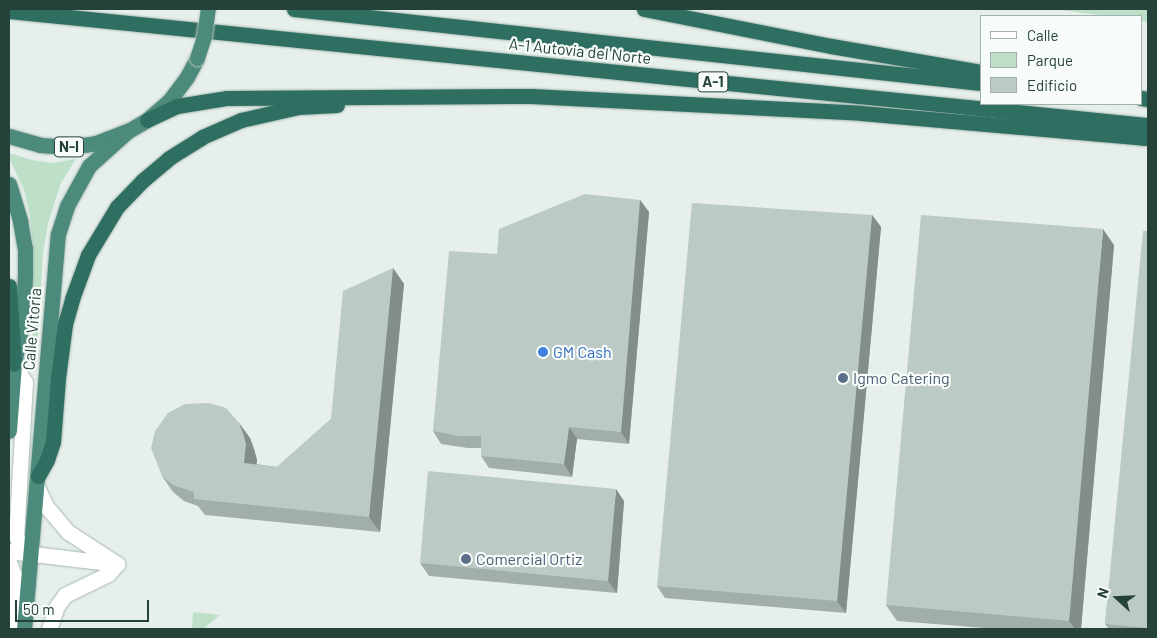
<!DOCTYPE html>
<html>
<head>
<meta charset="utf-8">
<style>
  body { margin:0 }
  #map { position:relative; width:1157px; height:638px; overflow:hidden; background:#e6efeb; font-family:Barlow,sans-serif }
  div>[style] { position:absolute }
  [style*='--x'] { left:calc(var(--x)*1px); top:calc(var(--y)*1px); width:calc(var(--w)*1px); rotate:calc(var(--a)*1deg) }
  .green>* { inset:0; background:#bfe0c8 }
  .roads { filter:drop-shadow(0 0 1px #a8b8b2) drop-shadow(0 0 1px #a8b8b2) }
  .minor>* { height:15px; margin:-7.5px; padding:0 7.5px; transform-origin:7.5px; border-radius:7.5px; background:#fff }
  .trunk>* { height:15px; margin:-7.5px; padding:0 7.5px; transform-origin:7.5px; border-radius:7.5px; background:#4c8a7c }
  .motorway>* { height:15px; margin:-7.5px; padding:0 7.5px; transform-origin:7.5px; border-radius:7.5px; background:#2f6f62 }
  .bridges { filter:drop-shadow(0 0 1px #c2cac8) drop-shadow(0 0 1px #c2cac8) }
  .trunk-bridge>* { height:15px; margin:-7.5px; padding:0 7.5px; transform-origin:7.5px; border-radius:7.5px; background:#4c8a7c }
  .wall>* { inset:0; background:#a1aea9 }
  .shaded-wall>* { inset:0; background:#838d89 }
  .building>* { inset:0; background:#bbcac4 }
  .dots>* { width:14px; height:14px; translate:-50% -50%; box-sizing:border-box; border:2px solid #f7fbf9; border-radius:50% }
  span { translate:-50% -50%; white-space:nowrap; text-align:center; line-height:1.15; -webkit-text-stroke:4.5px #f7fbf9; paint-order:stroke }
  .shield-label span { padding:1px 4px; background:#f7fbf9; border:1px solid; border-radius:4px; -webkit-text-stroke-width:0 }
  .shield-label { font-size:15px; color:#24423a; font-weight:700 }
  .street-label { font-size:16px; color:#24423a }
  .shop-label { font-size:16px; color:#366cbe }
  .left { translate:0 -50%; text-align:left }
  .service-label { font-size:16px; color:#4e5e75 }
  .frame { position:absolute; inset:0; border:10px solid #24423a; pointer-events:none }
  .legend { position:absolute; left:980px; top:15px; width:162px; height:90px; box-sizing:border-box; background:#f7fbf9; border:1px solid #a3b1ad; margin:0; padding:6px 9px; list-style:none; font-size:15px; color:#24423a }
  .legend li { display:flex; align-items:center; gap:10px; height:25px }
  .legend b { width:25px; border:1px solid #a3b1ad }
  .north { position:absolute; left:1092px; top:573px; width:50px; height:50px; -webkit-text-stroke:4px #f7fbf9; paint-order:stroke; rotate:290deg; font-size:14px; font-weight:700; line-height:20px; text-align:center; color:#24423a }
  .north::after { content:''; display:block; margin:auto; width:18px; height:22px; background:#24423a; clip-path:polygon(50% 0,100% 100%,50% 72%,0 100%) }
  .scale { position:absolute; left:15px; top:600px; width:134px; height:22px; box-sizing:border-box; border:2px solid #24423a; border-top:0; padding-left:6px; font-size:15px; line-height:18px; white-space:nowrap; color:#24423a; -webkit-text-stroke:4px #f7fbf9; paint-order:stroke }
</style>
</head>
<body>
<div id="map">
  <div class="green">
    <i style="clip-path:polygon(1053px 9px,1148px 9px,1148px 22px,1141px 21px,1141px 16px,1106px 16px)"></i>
    <i style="clip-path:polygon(9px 153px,32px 160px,52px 163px,76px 159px,61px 183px,48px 223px,43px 253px,36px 368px,32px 335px,33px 249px,30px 216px,24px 190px,9px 158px)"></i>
    <i style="clip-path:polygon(193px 612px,220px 615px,203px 629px,192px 629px)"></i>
  </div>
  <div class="roads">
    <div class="minor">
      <i style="--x:14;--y:364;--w:21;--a:59"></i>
      <i style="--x:25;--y:382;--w:154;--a:93.3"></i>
      <i style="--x:16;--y:536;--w:9;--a:63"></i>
      <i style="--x:20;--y:544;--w:15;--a:42"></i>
      <i style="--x:37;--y:487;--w:21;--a:65"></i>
      <i style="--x:46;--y:506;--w:34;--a:50"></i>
      <i style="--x:68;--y:532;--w:59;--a:33.1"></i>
      <i style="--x:9;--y:551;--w:109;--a:6.9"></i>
      <i style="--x:9;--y:562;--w:14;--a:69"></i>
      <i style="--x:14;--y:575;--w:54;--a:94.2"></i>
      <i style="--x:49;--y:629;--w:24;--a:-71"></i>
      <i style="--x:57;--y:606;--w:14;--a:-54"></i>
      <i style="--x:65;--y:595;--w:48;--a:-26"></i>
      <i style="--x:108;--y:574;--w:13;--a:-48"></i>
    </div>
    <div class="trunk">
      <i style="--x:9;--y:136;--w:32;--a:16"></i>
      <i style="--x:40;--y:145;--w:29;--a:4"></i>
      <i style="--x:69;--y:147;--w:27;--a:-8"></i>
      <i style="--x:96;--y:143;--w:34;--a:-21"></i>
      <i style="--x:128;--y:131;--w:22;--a:-30"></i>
      <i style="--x:147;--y:120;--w:29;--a:-41"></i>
      <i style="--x:169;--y:101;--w:30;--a:-53"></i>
      <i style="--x:187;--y:77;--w:21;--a:-62"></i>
      <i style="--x:9;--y:184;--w:39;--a:73"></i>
      <i style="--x:20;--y:221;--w:27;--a:80"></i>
      <i style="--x:25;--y:248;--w:26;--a:90"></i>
      <i style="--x:25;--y:274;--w:45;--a:92.5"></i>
      <i style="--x:23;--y:319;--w:46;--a:101.3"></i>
      <i style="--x:14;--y:364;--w:67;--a:94.3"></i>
      <i style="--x:24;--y:629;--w:396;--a:-85.1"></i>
      <i style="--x:58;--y:234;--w:29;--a:-72"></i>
      <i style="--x:67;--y:206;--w:46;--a:-61.2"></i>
      <i style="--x:89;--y:166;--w:52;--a:-41.9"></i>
    </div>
    <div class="motorway">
      <i style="--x:294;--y:9;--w:691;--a:6.15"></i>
      <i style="--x:644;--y:9;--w:191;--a:11.2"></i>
      <i style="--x:831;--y:46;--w:152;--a:9.8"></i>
      <i style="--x:9;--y:11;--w:1145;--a:5.72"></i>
      <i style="--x:1141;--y:98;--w:7;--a:8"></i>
      <i style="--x:147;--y:120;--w:33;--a:-25"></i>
      <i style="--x:177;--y:106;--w:51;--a:-9.1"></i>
      <i style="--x:227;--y:98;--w:304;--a:-0.4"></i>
      <i style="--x:531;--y:96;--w:330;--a:2.9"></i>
      <i style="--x:861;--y:113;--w:284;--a:5"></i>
      <i style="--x:1144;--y:138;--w:4;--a:-14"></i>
      <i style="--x:9;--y:286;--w:78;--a:86.3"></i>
      <i style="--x:38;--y:476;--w:18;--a:-61"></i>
      <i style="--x:47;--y:460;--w:19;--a:-72"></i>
      <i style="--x:53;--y:442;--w:64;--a:-85.5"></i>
      <i style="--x:58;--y:378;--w:54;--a:-82.6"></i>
      <i style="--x:65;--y:324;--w:26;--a:-74"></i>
      <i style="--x:72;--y:299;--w:47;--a:-70"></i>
      <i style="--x:88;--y:255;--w:56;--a:-58.9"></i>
      <i style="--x:117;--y:207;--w:36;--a:-46"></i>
      <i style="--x:142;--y:181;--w:35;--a:-40"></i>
      <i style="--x:169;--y:158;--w:39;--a:-32"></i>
      <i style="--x:202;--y:137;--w:43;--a:-23.6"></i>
      <i style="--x:241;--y:120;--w:58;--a:-12.8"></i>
      <i style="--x:298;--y:107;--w:39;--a:-3"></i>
    </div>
  </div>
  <div class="bridges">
    <div class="trunk-bridge">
      <i style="--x:197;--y:58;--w:23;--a:-72"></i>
      <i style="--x:204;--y:36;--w:27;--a:-82"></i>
    </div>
  </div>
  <div class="wall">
    <i style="clip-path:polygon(640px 200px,649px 212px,629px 444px,577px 439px,572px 477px,489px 468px,481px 456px,481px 448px,468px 448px,441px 444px,433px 431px,497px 254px)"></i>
    <i style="clip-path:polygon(872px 215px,881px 227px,846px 613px,665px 598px,657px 586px)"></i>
    <i style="clip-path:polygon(1148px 231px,1148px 629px,1109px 629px,1105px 624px)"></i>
    <i style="clip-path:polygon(1114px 245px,1081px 629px,997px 629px,897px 621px,886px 605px)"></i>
    <i style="clip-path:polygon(393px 268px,404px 284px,380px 532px,205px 515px,198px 506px,184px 501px,173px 492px,162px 476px,239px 423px,250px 438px,254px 449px,257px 460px,256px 464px,277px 467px,331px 419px)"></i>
    <i style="clip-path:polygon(624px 501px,617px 593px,429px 576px,420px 563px)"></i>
  </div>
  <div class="shaded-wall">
    <i style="clip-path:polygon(640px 200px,649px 212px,629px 444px,621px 432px)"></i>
    <i style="clip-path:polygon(872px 215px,881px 227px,846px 613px,837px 601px)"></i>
    <i style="clip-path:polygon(1103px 229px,1114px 245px,1081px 629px,1075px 629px,1069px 621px)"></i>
    <i style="clip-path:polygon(393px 268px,404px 284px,380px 532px,369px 517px)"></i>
    <i style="clip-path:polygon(239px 423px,250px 438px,254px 449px,257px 460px,255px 479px,244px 463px)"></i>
    <i style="clip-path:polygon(569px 427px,577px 439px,572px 477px,564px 464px)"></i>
    <i style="clip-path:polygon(616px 489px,624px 501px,617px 593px,608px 581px)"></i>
  </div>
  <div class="building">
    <i style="clip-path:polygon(585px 194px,640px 200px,621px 432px,569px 427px,564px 464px,481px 456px,481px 436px,459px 436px,433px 431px,449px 251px,497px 254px,499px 229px)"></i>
    <i style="clip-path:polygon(692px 203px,872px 215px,837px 601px,657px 586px)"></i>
    <i style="clip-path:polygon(921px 215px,1103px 229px,1069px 621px,886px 605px)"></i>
    <i style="clip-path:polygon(1143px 231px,1148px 231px,1148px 628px,1105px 624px)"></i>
    <i style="clip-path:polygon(393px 268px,369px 517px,194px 499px,194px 492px,173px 485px,162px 476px,151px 448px,155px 431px,168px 413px,185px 404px,209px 403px,226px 408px,239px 423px,243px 433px,246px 444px,244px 463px,277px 467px,331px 419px,343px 291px)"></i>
    <i style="clip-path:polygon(428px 471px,616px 489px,608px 581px,420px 563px)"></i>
  </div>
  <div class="dots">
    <i style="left:543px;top:352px;background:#3f7fe0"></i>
    <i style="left:843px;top:378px;background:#5c6f8a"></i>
    <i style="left:466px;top:559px;background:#5c6f8a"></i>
  </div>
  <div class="shield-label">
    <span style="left:713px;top:82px">A-1</span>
    <span style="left:69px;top:147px">N-I</span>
  </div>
  <div class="street-label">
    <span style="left:580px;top:51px;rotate:6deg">A-1 Autovía del Norte</span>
    <span style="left:32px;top:329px;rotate:-85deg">Calle Vitoria</span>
  </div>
  <div class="shop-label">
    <span class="left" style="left:553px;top:352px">GM Cash</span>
  </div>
  <div class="service-label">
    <span class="left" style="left:853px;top:378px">Igmo Catering</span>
    <span class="left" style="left:476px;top:559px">Comercial Ortiz</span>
  </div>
  <div class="frame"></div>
  <ul class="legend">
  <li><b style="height:6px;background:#fff"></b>Calle</li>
  <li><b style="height:14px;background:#bfe0c8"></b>Parque</li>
  <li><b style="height:14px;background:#bbcac4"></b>Edificio</li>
  </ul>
  <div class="north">N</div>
  <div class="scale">50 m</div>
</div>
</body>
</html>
